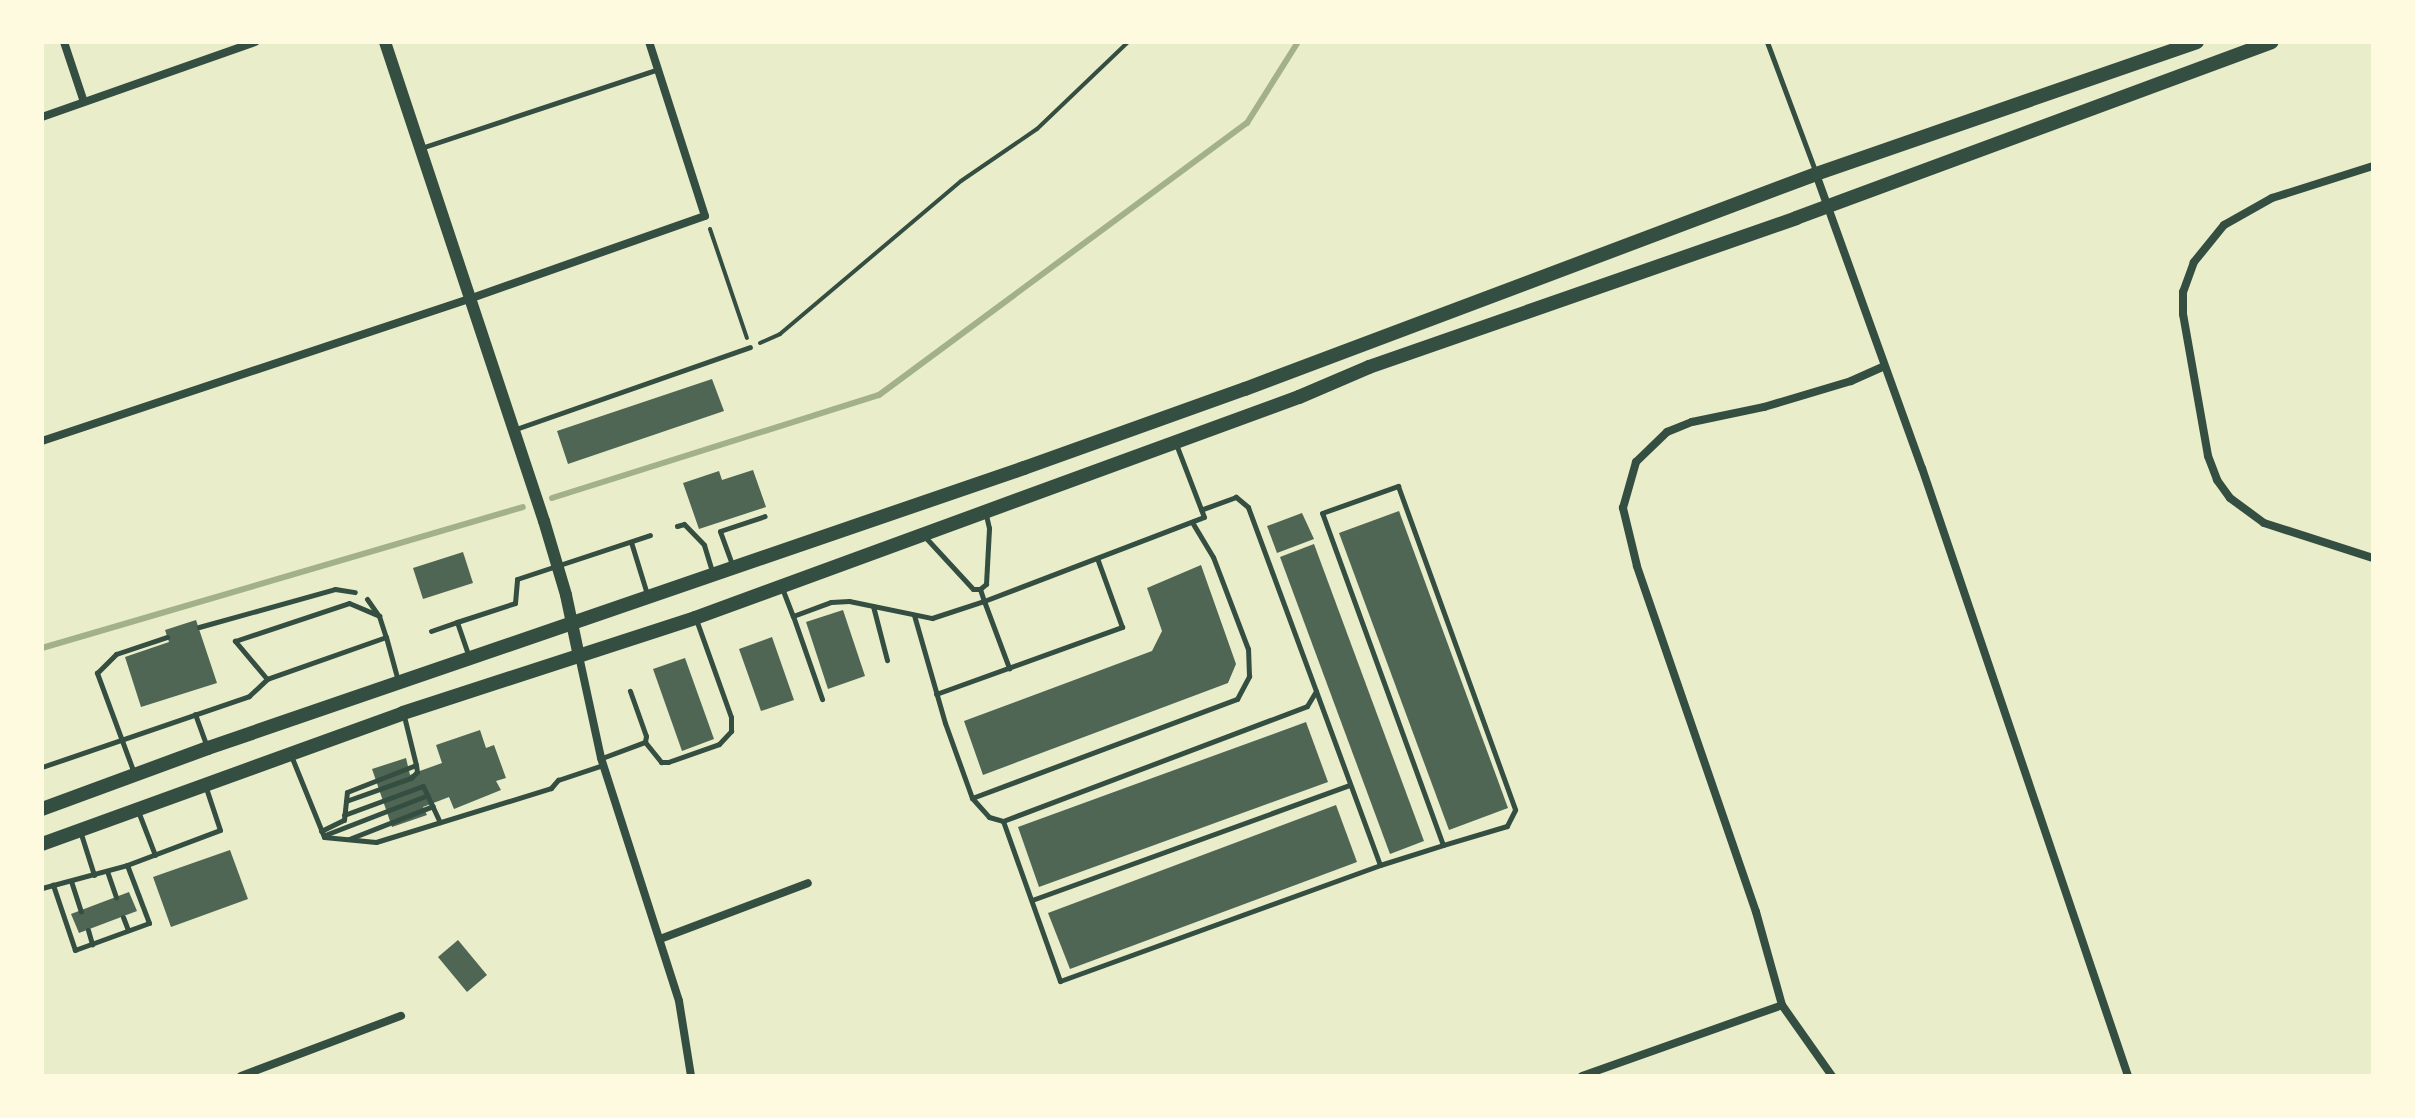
<!DOCTYPE html>
<html>
<head>
<meta charset="utf-8">
<style>
  body { margin:0 }
  #map { position:relative; width:2415px; height:1118px; overflow:hidden; background:#e9edc9; font-family:"Exo 2",sans-serif }
  div>[style] { position:absolute }
  [style*='--x'] { left:calc(var(--x)*1px); top:calc(var(--y)*1px); width:calc(var(--w)*1px); rotate:calc(var(--a)*1deg) }
  .stream>* { height:6px; margin:-3px; padding:0 3px; transform-origin:3px; border-radius:3px; background:#a3b18a }
  .building>* { inset:0; background:#4f6655 }
  .path>* { height:4px; margin:-2px; padding:0 2px; transform-origin:2px; border-radius:2px; background:#344e41 }
  .service>* { height:5px; margin:-2.5px; padding:0 2.5px; transform-origin:2.5px; border-radius:2.5px; background:#344e41 }
  .minor>* { height:8px; margin:-4px; padding:0 4px; transform-origin:4px; border-radius:4px; background:#344e41 }
  .tertiary>* { height:12px; margin:-6px; padding:0 6px; transform-origin:6px; border-radius:6px; background:#344e41 }
  .secondary>* { height:14px; margin:-7px; padding:0 7px; transform-origin:7px; border-radius:7px; background:#344e41 }
  span { translate:-50% -50%; white-space:nowrap; text-align:center; line-height:1.15; -webkit-text-stroke:7px #fefae0; paint-order:stroke }
  .frame { position:absolute; inset:0; border:44px solid #fefae0; pointer-events:none }
</style>
</head>
<body>
<div id="map">
  <div class="stream">
    <i style="--x:552;--y:498;--w:343;--a:-17.5"></i>
    <i style="--x:879;--y:395;--w:458;--a:-36.5"></i>
    <i style="--x:1247;--y:123;--w:96;--a:-57.8"></i>
    <i style="--x:42;--y:648;--w:501;--a:-16.34"></i>
  </div>
  <div class="building">
    <i style="clip-path:polygon(712px 379px,724px 411px,568px 464px,557px 431px)"></i>
    <i style="clip-path:polygon(753px 470px,766px 507px,699px 529px,683px 483px,719px 471px,722px 480px)"></i>
    <i style="clip-path:polygon(1399px 511px,1508px 808px,1449px 830px,1339px 533px)"></i>
    <i style="clip-path:polygon(1302px 513px,1314px 539px,1277px 553px,1267px 526px)"></i>
    <i style="clip-path:polygon(1314px 544px,1424px 841px,1390px 854px,1280px 557px)"></i>
    <i style="clip-path:polygon(463px 552px,473px 583px,423px 599px,413px 568px)"></i>
    <i style="clip-path:polygon(1201px 565px,1236px 664px,1228px 683px,983px 775px,964px 721px,1152px 651px,1162px 631px,1147px 588px)"></i>
    <i style="clip-path:polygon(843px 610px,865px 676px,828px 689px,806px 622px)"></i>
    <i style="clip-path:polygon(196px 620px,217px 683px,141px 707px,125px 657px,169px 642px,165px 630px)"></i>
    <i style="clip-path:polygon(772px 637px,794px 700px,761px 711px,739px 649px)"></i>
    <i style="clip-path:polygon(685px 658px,714px 739px,682px 751px,653px 669px)"></i>
    <i style="clip-path:polygon(1306px 722px,1328px 782px,1039px 887px,1018px 827px)"></i>
    <i style="clip-path:polygon(480px 730px,486px 748px,494px 745px,506px 778px,496px 781px,501px 790px,454px 809px,449px 797px,423px 807px,427px 815px,392px 827px,372px 769px,406px 758px,410px 775px,417px 772px,442px 763px,436px 745px)"></i>
    <i style="clip-path:polygon(1336px 805px,1357px 862px,1070px 969px,1048px 913px)"></i>
    <i style="clip-path:polygon(230px 850px,248px 899px,171px 927px,153px 877px)"></i>
    <i style="clip-path:polygon(129px 892px,137px 911px,79px 933px,71px 914px)"></i>
    <i style="clip-path:polygon(458px 940px,487px 975px,467px 992px,438px 957px)"></i>
  </div>
  <div class="path">
    <i style="--x:710;--y:229;--w:115;--a:71.3"></i>
    <i style="--x:760;--y:343;--w:22;--a:-24"></i>
    <i style="--x:780;--y:334;--w:237;--a:-40.2"></i>
    <i style="--x:961;--y:181;--w:92;--a:-34.4"></i>
    <i style="--x:1037;--y:129;--w:126;--a:-43.7"></i>
  </div>
  <div class="service">
    <i style="--x:1767;--y:42;--w:140;--a:69.5"></i>
    <i style="--x:421;--y:148;--w:250;--a:-18.4"></i>
    <i style="--x:513;--y:430;--w:251;--a:-19.3"></i>
    <i style="--x:677;--y:526;--w:7;--a:-16"></i>
    <i style="--x:684;--y:524;--w:29;--a:46"></i>
    <i style="--x:704;--y:545;--w:30;--a:73"></i>
    <i style="--x:926;--y:538;--w:69;--a:47.3"></i>
    <i style="--x:973;--y:589;--w:7;--a:0"></i>
    <i style="--x:980;--y:589;--w:8;--a:-40"></i>
    <i style="--x:986;--y:584;--w:56;--a:-86.9"></i>
    <i style="--x:989;--y:528;--w:13;--a:-103"></i>
    <i style="--x:631;--y:542;--w:54;--a:72.9"></i>
    <i style="--x:733;--y:567;--w:38;--a:-110"></i>
    <i style="--x:720;--y:531;--w:47;--a:-18.4"></i>
    <i style="--x:782;--y:588;--w:30;--a:69"></i>
    <i style="--x:793;--y:616;--w:40;--a:-20.2"></i>
    <i style="--x:831;--y:602;--w:18;--a:-3"></i>
    <i style="--x:849;--y:601;--w:85;--a:11.6"></i>
    <i style="--x:932;--y:618;--w:55;--a:-18.1"></i>
    <i style="--x:984;--y:601;--w:72;--a:69.5"></i>
    <i style="--x:980;--y:589;--w:13;--a:72"></i>
    <i style="--x:984;--y:601;--w:235;--a:-20.9"></i>
    <i style="--x:1204;--y:517;--w:78;--a:-111"></i>
    <i style="--x:367;--y:599;--w:19;--a:55"></i>
    <i style="--x:873;--y:606;--w:56;--a:75.5"></i>
    <i style="--x:914;--y:615;--w:112;--a:74"></i>
    <i style="--x:945;--y:723;--w:80;--a:70.2"></i>
    <i style="--x:972;--y:798;--w:25;--a:48"></i>
    <i style="--x:989;--y:817;--w:15;--a:16"></i>
    <i style="--x:1003;--y:821;--w:325;--a:-20.7"></i>
    <i style="--x:1307;--y:706;--w:17;--a:-59"></i>
    <i style="--x:1316;--y:691;--w:196;--a:-110.3"></i>
    <i style="--x:1248;--y:507;--w:16;--a:-140"></i>
    <i style="--x:1236;--y:497;--w:37;--a:160"></i>
    <i style="--x:793;--y:616;--w:88;--a:70.7"></i>
    <i style="--x:199;--y:627;--w:141;--a:-15.6"></i>
    <i style="--x:335;--y:589;--w:20;--a:9"></i>
    <i style="--x:431;--y:631;--w:28;--a:-19"></i>
    <i style="--x:386;--y:637;--w:126;--a:160.6"></i>
    <i style="--x:267;--y:679;--w:50;--a:-130.1"></i>
    <i style="--x:235;--y:641;--w:120;--a:-18.4"></i>
    <i style="--x:349;--y:603;--w:33;--a:23"></i>
    <i style="--x:379;--y:616;--w:22;--a:72"></i>
    <i style="--x:386;--y:637;--w:46;--a:74.7"></i>
    <i style="--x:469;--y:657;--w:37;--a:-109"></i>
    <i style="--x:457;--y:622;--w:61;--a:-18.1"></i>
    <i style="--x:515;--y:603;--w:24;--a:-85"></i>
    <i style="--x:517;--y:579;--w:140;--a:-18.3"></i>
    <i style="--x:936;--y:694;--w:198;--a:-19.8"></i>
    <i style="--x:1122;--y:627;--w:73;--a:-109.9"></i>
    <i style="--x:195;--y:714;--w:35;--a:70"></i>
    <i style="--x:645;--y:742;--w:26;--a:51"></i>
    <i style="--x:661;--y:762;--w:7;--a:0"></i>
    <i style="--x:668;--y:762;--w:54;--a:-19.4"></i>
    <i style="--x:719;--y:744;--w:18;--a:-47"></i>
    <i style="--x:731;--y:731;--w:14;--a:-90"></i>
    <i style="--x:731;--y:717;--w:104;--a:-109.7"></i>
    <i style="--x:292;--y:758;--w:85;--a:67.9"></i>
    <i style="--x:324;--y:837;--w:52;--a:5.5"></i>
    <i style="--x:376;--y:842;--w:183;--a:-17.1"></i>
    <i style="--x:551;--y:788;--w:11;--a:-49"></i>
    <i style="--x:558;--y:780;--w:47;--a:-18.4"></i>
    <i style="--x:602;--y:758;--w:46;--a:-20.4"></i>
    <i style="--x:645;--y:742;--w:6;--a:-81"></i>
    <i style="--x:646;--y:736;--w:48;--a:-109.6"></i>
    <i style="--x:42;--y:767;--w:219;--a:-18.9"></i>
    <i style="--x:249;--y:696;--w:25;--a:-43"></i>
    <i style="--x:134;--y:773;--w:107;--a:-110.3"></i>
    <i style="--x:97;--y:673;--w:27;--a:-45"></i>
    <i style="--x:116;--y:654;--w:54;--a:-18.4"></i>
    <i style="--x:972;--y:798;--w:283;--a:-20.5"></i>
    <i style="--x:1237;--y:699;--w:26;--a:-62"></i>
    <i style="--x:1249;--y:676;--w:27;--a:-92"></i>
    <i style="--x:1248;--y:649;--w:98;--a:-110.8"></i>
    <i style="--x:1213;--y:557;--w:41;--a:-121"></i>
    <i style="--x:346;--y:801;--w:69;--a:-19.5"></i>
    <i style="--x:411;--y:778;--w:8;--a:-45"></i>
    <i style="--x:417;--y:772;--w:7;--a:-98"></i>
    <i style="--x:138;--y:811;--w:47;--a:68.9"></i>
    <i style="--x:344;--y:815;--w:84;--a:-20.2"></i>
    <i style="--x:423;--y:786;--w:40;--a:65"></i>
    <i style="--x:1003;--y:821;--w:170;--a:70.4"></i>
    <i style="--x:1060;--y:981;--w:340;--a:-19.9"></i>
    <i style="--x:1380;--y:865;--w:185;--a:-110.2"></i>
    <i style="--x:321;--y:831;--w:25;--a:-26"></i>
    <i style="--x:344;--y:820;--w:28;--a:-84"></i>
    <i style="--x:347;--y:792;--w:74;--a:-21.4"></i>
    <i style="--x:416;--y:765;--w:50;--a:-103.8"></i>
    <i style="--x:81;--y:834;--w:43;--a:72.4"></i>
    <i style="--x:325;--y:835;--w:110;--a:-21.2"></i>
    <i style="--x:349;--y:839;--w:90;--a:-21.4"></i>
    <i style="--x:127;--y:865;--w:99;--a:-20.6"></i>
    <i style="--x:220;--y:830;--w:47;--a:-108.4"></i>
    <i style="--x:1380;--y:865;--w:66;--a:-17.6"></i>
    <i style="--x:1443;--y:845;--w:353;--a:-110"></i>
    <i style="--x:1322;--y:513;--w:81;--a:-19.6"></i>
    <i style="--x:1398;--y:486;--w:344;--a:70.1"></i>
    <i style="--x:1515;--y:810;--w:18;--a:117"></i>
    <i style="--x:1507;--y:826;--w:67;--a:163.5"></i>
    <i style="--x:107;--y:871;--w:28;--a:71"></i>
    <i style="--x:71;--y:881;--w:32;--a:72"></i>
    <i style="--x:42;--y:888;--w:88;--a:-15.1"></i>
    <i style="--x:127;--y:865;--w:62;--a:69.2"></i>
    <i style="--x:149;--y:923;--w:79;--a:160"></i>
    <i style="--x:75;--y:950;--w:69;--a:-108.7"></i>
    <i style="--x:1032;--y:900;--w:338;--a:-19.9"></i>
    <i style="--x:123;--y:917;--w:14;--a:69"></i>
    <i style="--x:88;--y:930;--w:15;--a:74"></i>
  </div>
  <div class="minor">
    <i style="--x:64;--y:42;--w:63;--a:71.6"></i>
    <i style="--x:42;--y:117;--w:226;--a:-19.4"></i>
    <i style="--x:2373;--y:166;--w:106;--a:162.4"></i>
    <i style="--x:2272;--y:198;--w:55;--a:150.6"></i>
    <i style="--x:2224;--y:225;--w:48;--a:129"></i>
    <i style="--x:2194;--y:262;--w:32;--a:110"></i>
    <i style="--x:2183;--y:292;--w:22;--a:90"></i>
    <i style="--x:2183;--y:314;--w:144;--a:80"></i>
    <i style="--x:2208;--y:456;--w:26;--a:69"></i>
    <i style="--x:2217;--y:480;--w:22;--a:54"></i>
    <i style="--x:2230;--y:498;--w:42;--a:36.3"></i>
    <i style="--x:2264;--y:523;--w:114;--a:17.8"></i>
    <i style="--x:1816;--y:174;--w:313;--a:70.2"></i>
    <i style="--x:1922;--y:468;--w:642;--a:71.28"></i>
    <i style="--x:42;--y:441;--w:450;--a:-18.4"></i>
    <i style="--x:469;--y:299;--w:250;--a:-19.4"></i>
    <i style="--x:705;--y:216;--w:183;--a:-107.8"></i>
    <i style="--x:579;--y:656;--w:104;--a:77.8"></i>
    <i style="--x:601;--y:758;--w:255;--a:72.2"></i>
    <i style="--x:679;--y:1001;--w:76;--a:80.9"></i>
    <i style="--x:660;--y:939;--w:158;--a:-20.7"></i>
    <i style="--x:241;--y:1076;--w:171;--a:-20.6"></i>
    <i style="--x:1582;--y:1076;--w:212;--a:-19.5"></i>
    <i style="--x:1832;--y:1076;--w:87;--a:-125.2"></i>
    <i style="--x:1782;--y:1005;--w:97;--a:-105.6"></i>
    <i style="--x:1756;--y:912;--w:366;--a:-109"></i>
    <i style="--x:1637;--y:566;--w:60;--a:-103.6"></i>
    <i style="--x:1623;--y:508;--w:48;--a:-74.2"></i>
    <i style="--x:1636;--y:462;--w:43;--a:-44.1"></i>
    <i style="--x:1667;--y:432;--w:27;--a:-22"></i>
    <i style="--x:1692;--y:422;--w:74;--a:-11.8"></i>
    <i style="--x:1764;--y:407;--w:91;--a:-16.6"></i>
    <i style="--x:1851;--y:381;--w:35;--a:-24"></i>
  </div>
  <div class="tertiary">
    <i style="--x:385;--y:42;--w:505;--a:71.64"></i>
    <i style="--x:544;--y:521;--w:77;--a:73.4"></i>
    <i style="--x:566;--y:595;--w:62;--a:78"></i>
  </div>
  <div class="secondary">
    <i style="--x:42;--y:809;--w:177;--a:-20.2"></i>
    <i style="--x:208;--y:748;--w:863;--a:-18.94"></i>
    <i style="--x:1024;--y:468;--w:235;--a:-19.7"></i>
    <i style="--x:1245;--y:389;--w:610;--a:-20.63"></i>
    <i style="--x:1816;--y:174;--w:403;--a:-19.1"></i>
    <i style="--x:42;--y:844;--w:384;--a:-19.9"></i>
    <i style="--x:403;--y:713;--w:307;--a:-18"></i>
    <i style="--x:695;--y:618;--w:643;--a:-20.1"></i>
    <i style="--x:1299;--y:397;--w:76;--a:-23.2"></i>
    <i style="--x:1369;--y:367;--w:452;--a:-19.2"></i>
    <i style="--x:1796;--y:218;--w:507;--a:-20.29"></i>
  </div>
  <div class="frame"></div>
</div>
</body>
</html>
